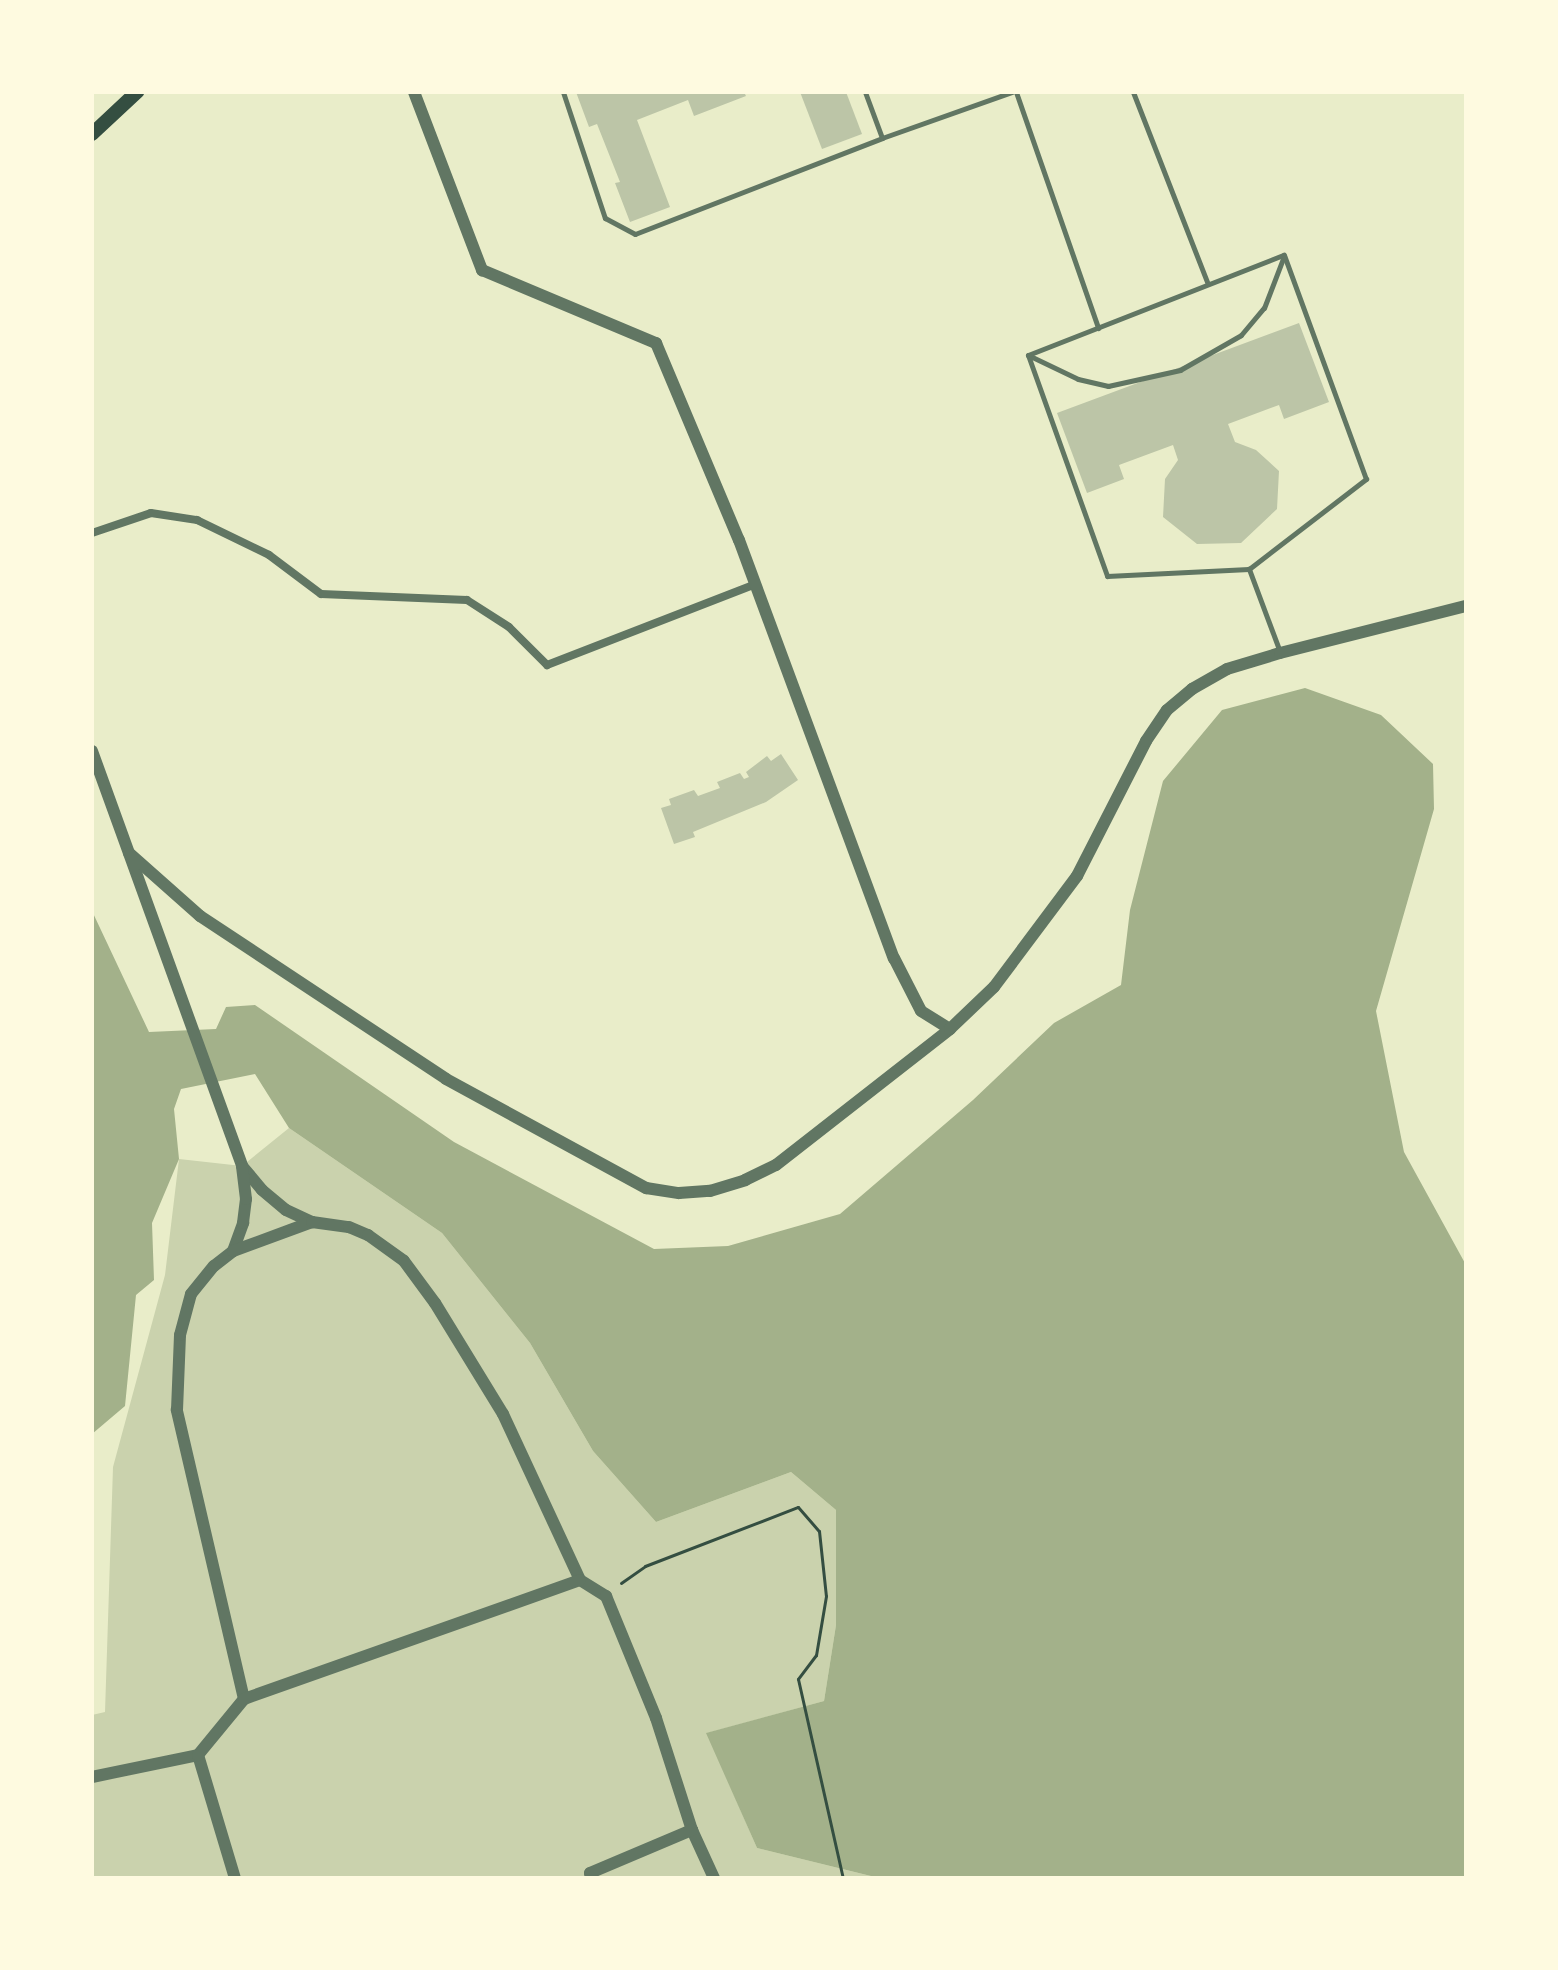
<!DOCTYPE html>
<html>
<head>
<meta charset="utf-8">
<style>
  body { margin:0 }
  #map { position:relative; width:1558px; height:1970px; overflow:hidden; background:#e9edc9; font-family:Karla,sans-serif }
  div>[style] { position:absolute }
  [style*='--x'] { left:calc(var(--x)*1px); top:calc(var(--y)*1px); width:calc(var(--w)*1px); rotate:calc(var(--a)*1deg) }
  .green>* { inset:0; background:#cad2ad }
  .water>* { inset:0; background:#a3b18a }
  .building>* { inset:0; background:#bcc5a7 }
  .path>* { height:3px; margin:-1.5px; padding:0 1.5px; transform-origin:1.5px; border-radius:1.5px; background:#344e41 }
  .service>* { height:5px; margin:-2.5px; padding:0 2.5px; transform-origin:2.5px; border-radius:2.5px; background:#617663 }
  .minor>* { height:8px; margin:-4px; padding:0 4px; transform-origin:4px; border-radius:4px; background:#617663 }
  .tertiary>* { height:12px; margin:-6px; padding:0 6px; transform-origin:6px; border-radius:6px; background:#617663 }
  .primary>* { height:14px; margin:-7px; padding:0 7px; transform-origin:7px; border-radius:7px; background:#344e41 }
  span { translate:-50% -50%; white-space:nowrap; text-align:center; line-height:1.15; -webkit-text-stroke:6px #fefae0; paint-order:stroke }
  .frame { position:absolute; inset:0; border:94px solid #fefae0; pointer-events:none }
</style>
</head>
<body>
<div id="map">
  <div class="green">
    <i style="clip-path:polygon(289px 1128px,442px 1233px,530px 1343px,593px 1451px,656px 1522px,791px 1472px,836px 1510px,836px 1625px,824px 1701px,707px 1733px,757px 1848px,879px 1878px,92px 1878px,92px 1715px,105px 1712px,113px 1467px,165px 1275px,179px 1159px,242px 1166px)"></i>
  </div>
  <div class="water">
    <i style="clip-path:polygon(1305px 688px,1381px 715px,1433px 764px,1434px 809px,1376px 1011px,1404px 1152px,1466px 1265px,1466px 1878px,879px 1878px,757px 1848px,706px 1733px,824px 1701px,836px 1625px,836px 1510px,791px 1472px,656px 1522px,593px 1451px,530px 1343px,442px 1233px,289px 1128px,255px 1074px,181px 1089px,174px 1109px,179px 1159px,152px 1223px,154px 1280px,136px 1295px,125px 1406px,92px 1434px,92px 911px,149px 1032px,216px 1029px,226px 1007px,255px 1005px,454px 1142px,654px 1249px,728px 1246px,840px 1214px,973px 1100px,1054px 1023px,1121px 985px,1130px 910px,1163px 781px,1222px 710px)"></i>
  </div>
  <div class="building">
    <i style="clip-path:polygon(576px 92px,744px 92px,746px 96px,694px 116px,688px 100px,637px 120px,670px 207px,630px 222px,615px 183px,620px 182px,597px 124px,589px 127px)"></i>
    <i style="clip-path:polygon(800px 92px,846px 92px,862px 134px,822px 149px)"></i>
    <i style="clip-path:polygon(1299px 323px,1329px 402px,1284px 419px,1279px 405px,1228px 424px,1235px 442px,1256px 450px,1279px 471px,1277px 509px,1241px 543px,1197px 544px,1163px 517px,1165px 479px,1178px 460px,1173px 445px,1119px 465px,1124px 479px,1087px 493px,1057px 413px)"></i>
    <i style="clip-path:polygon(781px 754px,798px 780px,766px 802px,693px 832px,695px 837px,674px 844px,661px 808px,671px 805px,669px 799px,694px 790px,698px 796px,720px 788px,717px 782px,740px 773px,744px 779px,749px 777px,746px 772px,767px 756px,771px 761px)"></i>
  </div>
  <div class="path">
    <i style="--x:621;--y:1583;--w:29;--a:-35"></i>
    <i style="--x:645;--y:1566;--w:164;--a:-21.1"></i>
    <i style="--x:798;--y:1507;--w:32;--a:49"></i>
    <i style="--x:819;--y:1531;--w:65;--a:83.9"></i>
    <i style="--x:826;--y:1596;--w:60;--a:99.6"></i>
    <i style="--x:816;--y:1655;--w:30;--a:127"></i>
    <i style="--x:798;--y:1679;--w:204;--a:77.3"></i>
  </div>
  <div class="service">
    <i style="--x:563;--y:92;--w:133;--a:71.6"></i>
    <i style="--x:605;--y:218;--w:34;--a:28"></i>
    <i style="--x:635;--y:234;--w:265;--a:-21.2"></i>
    <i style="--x:865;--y:92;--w:49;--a:69.7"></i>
    <i style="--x:882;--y:138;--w:138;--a:-19.5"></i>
    <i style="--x:1016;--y:92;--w:250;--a:70.8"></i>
    <i style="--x:1133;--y:92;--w:206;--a:68.7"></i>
    <i style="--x:1028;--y:355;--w:235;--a:70.3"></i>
    <i style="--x:1107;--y:576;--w:142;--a:-2.8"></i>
    <i style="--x:1028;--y:355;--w:55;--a:25.6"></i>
    <i style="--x:1078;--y:379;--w:31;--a:13"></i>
    <i style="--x:1108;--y:386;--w:74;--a:-12.5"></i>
    <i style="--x:1180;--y:370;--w:70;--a:-29.8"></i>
    <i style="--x:1241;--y:335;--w:35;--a:-50"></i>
    <i style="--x:1264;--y:308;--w:56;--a:-69"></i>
    <i style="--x:1028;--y:355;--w:274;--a:-21.4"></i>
    <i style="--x:1280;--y:652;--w:89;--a:-110.5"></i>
    <i style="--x:1249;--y:569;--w:148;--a:-37.6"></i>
    <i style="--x:1366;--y:479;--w:239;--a:-110.1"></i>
  </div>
  <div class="minor">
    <i style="--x:92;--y:533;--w:62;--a:-18.7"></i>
    <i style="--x:151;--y:513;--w:47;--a:8.7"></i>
    <i style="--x:197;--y:520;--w:80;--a:25.9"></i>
    <i style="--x:269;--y:555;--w:65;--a:36.9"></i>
    <i style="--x:321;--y:594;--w:146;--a:2.4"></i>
    <i style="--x:467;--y:600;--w:50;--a:32.7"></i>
    <i style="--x:509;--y:627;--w:54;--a:45"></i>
    <i style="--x:547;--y:665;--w:224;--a:-21.2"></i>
  </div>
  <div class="tertiary">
    <i style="--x:414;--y:92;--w:191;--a:69.1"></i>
    <i style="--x:482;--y:270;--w:189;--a:22.8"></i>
    <i style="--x:656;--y:343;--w:214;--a:67.2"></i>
    <i style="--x:739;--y:540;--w:446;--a:69.7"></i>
    <i style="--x:894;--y:958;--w:59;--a:63"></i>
    <i style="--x:921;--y:1011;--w:34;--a:32"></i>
    <i style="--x:92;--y:751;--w:441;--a:70.1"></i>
    <i style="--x:242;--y:1166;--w:31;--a:50"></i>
    <i style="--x:262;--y:1190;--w:31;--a:40"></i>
    <i style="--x:286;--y:1210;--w:29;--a:25"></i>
    <i style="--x:129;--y:853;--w:95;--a:41.6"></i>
    <i style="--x:200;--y:916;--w:295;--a:33.5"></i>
    <i style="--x:446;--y:1079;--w:228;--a:28.6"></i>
    <i style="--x:646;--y:1188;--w:33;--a:9"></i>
    <i style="--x:679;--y:1193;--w:31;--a:-4"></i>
    <i style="--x:710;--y:1191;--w:37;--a:-17"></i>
    <i style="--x:745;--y:1180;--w:34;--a:-26"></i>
    <i style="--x:776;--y:1165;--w:221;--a:-38"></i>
    <i style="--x:950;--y:1029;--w:61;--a:-43.7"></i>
    <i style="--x:994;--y:987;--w:139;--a:-53.2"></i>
    <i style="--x:1077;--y:876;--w:152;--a:-62.9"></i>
    <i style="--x:1146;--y:741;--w:37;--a:-56"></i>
    <i style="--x:1167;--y:710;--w:33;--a:-40"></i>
    <i style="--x:1192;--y:689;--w:40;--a:-29.7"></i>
    <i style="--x:1227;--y:669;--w:55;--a:-16.8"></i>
    <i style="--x:1280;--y:653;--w:192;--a:-14.2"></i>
    <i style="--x:233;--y:1251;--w:30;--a:-70"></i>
    <i style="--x:243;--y:1223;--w:24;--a:-83"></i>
    <i style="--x:246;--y:1199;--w:31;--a:-97"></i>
    <i style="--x:244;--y:1699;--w:297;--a:-103.1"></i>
    <i style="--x:177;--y:1410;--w:75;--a:-87.7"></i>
    <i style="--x:180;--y:1335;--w:42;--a:-75"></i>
    <i style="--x:191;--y:1294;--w:36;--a:-51"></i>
    <i style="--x:214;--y:1266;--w:24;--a:-38"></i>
    <i style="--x:233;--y:1251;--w:84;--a:-20.2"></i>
    <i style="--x:312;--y:1222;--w:37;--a:8"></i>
    <i style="--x:349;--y:1227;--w:21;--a:23"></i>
    <i style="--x:368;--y:1235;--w:44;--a:35.8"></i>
    <i style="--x:404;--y:1261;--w:52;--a:53.6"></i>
    <i style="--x:435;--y:1303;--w:130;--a:58.5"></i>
    <i style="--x:503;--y:1414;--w:183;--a:65.1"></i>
    <i style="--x:580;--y:1580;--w:31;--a:32"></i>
    <i style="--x:606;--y:1596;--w:132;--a:67.7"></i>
    <i style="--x:656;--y:1718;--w:118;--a:72.2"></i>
    <i style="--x:692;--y:1830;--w:53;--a:65.4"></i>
    <i style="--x:198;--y:1755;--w:128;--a:73.3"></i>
    <i style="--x:92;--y:1777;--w:108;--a:-11.7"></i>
    <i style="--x:198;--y:1755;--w:72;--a:-50.6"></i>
    <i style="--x:244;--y:1699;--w:356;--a:-19.5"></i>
    <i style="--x:591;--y:1878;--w:5;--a:-101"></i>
    <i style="--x:590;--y:1873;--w:111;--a:-22.9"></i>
  </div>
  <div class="primary">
    <i style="--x:92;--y:134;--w:62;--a:-43"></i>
  </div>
  <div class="frame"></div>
</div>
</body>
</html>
